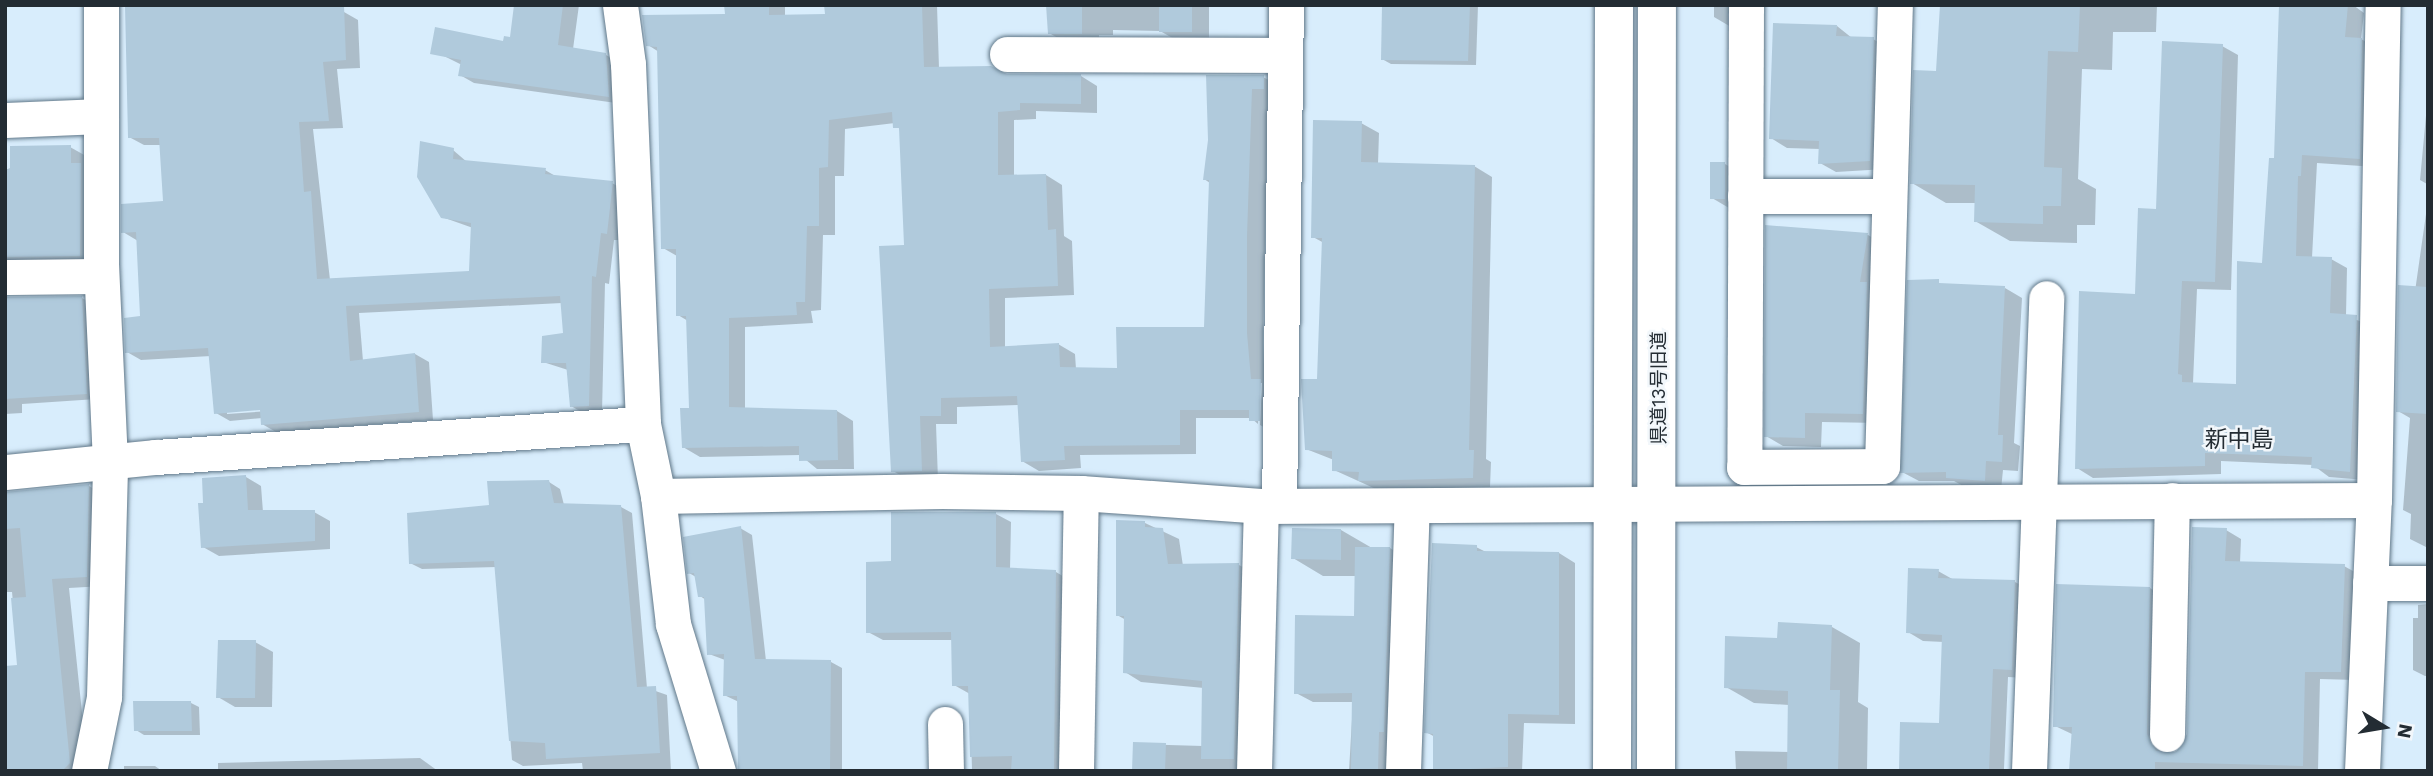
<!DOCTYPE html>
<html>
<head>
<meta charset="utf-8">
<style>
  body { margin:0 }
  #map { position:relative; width:2433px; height:776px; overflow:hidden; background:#d8edfc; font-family:"Work Sans","Noto Sans JP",sans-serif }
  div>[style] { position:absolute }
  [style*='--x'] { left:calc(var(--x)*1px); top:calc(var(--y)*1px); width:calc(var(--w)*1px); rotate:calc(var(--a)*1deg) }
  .shadow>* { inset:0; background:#0003 }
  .building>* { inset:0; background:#b0cadc }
  .roads { filter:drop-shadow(0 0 2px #607788) drop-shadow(0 0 2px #607788) }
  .minor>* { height:35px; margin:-17.5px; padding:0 17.5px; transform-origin:17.5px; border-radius:17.5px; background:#fff }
  .tertiary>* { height:38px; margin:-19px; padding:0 19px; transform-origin:19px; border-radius:19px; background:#fff }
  span { translate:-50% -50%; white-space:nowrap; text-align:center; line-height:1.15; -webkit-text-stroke:5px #f2f7fb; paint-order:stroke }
  .street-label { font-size:19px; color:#232c33 }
  .quarter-label { font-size:23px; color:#232c33 }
  .frame { position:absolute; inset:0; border:7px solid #232c33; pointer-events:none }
  .north { position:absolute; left:2349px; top:692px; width:70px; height:70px; -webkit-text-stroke:5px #f2f7fb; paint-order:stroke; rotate:101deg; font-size:19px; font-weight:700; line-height:28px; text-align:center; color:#232c33 }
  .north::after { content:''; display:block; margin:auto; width:24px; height:32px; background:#232c33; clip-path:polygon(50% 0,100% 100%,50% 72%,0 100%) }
</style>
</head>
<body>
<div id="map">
  <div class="shadow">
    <i style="clip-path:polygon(evenodd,126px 5px,344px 12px,358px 20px,360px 68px,337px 69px,343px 128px,313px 129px,330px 280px,471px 273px,473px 228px,442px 217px,453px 150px,467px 162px,545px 170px,557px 177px,612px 183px,626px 191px,621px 240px,614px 240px,609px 284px,605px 283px,602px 413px,585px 414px,571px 406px,568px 370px,543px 362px,565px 334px,562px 303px,359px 313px,363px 361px,415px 354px,429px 362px,433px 420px,276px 432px,262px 424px,262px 418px,230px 421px,216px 413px,211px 356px,141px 360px,127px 352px,142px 318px,138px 241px,123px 232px,164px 203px,161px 145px,144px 145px,129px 137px,126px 5px,268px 408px,268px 411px,227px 414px,227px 411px,268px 408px)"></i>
    <i style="clip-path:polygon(516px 5px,579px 5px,573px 49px,606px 55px,620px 63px,623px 104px,474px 83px,460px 75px,462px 65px,442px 55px,511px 39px)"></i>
    <i style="clip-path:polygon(726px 5px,785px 5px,785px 16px,826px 16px,826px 5px,937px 5px,939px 68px,1006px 76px,1081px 76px,1097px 86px,1097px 113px,1036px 111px,1036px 119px,1014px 120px,1014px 176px,1046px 175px,1062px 185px,1064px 236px,1072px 241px,1074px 295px,1005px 298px,1005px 348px,1058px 344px,1075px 354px,1076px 369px,1118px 370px,1205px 329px,1210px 183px,1204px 179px,1209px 140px,1208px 77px,1263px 77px,1280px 86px,1268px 98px,1263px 343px,1267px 429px,1260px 425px,1262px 383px,1259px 383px,1258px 424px,1251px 418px,1196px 418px,1196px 454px,1080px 455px,1081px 468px,1039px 471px,1022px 461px,1019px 405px,957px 407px,957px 424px,936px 424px,938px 480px,909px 480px,893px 471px,905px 246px,901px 131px,895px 123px,845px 129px,844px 176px,835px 176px,835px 235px,823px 235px,821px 310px,811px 311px,813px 323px,745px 327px,745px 409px,837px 411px,853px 421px,854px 469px,817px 469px,800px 455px,700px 457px,683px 447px,690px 409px,688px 321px,678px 315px,677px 256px,663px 248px,659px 52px,648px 45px,726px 16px)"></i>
    <i style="clip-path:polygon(1048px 5px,1209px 5px,1209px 41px,1178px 41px,1160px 31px,1113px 30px,1113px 35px,1099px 35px,1099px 43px,1067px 43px,1049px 33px)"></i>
    <i style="clip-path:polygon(1384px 5px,1478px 5px,1476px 65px,1391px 64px,1382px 59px)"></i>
    <i style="clip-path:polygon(1714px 5px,1742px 5px,1731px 27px,1714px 17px)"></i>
    <i style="clip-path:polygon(1942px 5px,2157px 5px,2156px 32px,2113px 32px,2112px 70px,2082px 69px,2078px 179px,2096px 189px,2095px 225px,2077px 225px,2077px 243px,2010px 241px,1975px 221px,1976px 203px,1946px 203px,1912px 183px,1938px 73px)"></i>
    <i style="clip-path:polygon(2281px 5px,2353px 5px,2364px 13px,2361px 39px,2378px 48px,2376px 167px,2317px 163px,2312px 258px,2331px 259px,2347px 268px,2346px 316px,2373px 326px,2366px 480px,2329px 477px,2313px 465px,2221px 461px,2221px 474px,2093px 478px,2077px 468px,2137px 296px,2158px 210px,2222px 46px,2238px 55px,2231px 290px,2197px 289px,2193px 383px,2238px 386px,2264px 264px,2276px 160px)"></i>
    <i style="clip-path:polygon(1837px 26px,1852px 38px,1873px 39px,1890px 49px,1886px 169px,1836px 172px,1820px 163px,1820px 149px,1787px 148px,1771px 138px)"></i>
    <i style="clip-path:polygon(2428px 94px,2428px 548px,2410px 539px,2411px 514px,2403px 510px,2410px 418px,2398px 411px,2426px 214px,2427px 184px,2420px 180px)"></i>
    <i style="clip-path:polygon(1361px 123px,1379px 133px,1378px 164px,1474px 166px,1492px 177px,1486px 459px,1491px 462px,1490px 487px,1378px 490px,1334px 470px,1334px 460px,1306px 449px,1303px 381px,1319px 381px,1324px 243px,1313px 237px)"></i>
    <i style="clip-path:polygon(70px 147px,86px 156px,95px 264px,5px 264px,5px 170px)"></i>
    <i style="clip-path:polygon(1725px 164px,1742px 174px,1729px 208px,1712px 198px)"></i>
    <i style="clip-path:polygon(1767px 227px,1868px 235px,1885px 245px,1880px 423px,1822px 422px,1821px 447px,1783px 446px,1766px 436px)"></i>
    <i style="clip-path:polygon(2005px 288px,2022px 298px,2014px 443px,2020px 446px,2018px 471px,2003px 470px,2001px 490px,1965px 487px,1954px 481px,1919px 481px,1902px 472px)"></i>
    <i style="clip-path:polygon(82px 298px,93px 304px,97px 399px,22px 404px,22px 413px,5px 414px,5px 308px)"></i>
    <i style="clip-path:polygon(246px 477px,261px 486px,263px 512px,314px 512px,330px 521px,330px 549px,219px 556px,203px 547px)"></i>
    <i style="clip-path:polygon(549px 482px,560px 489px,564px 505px,621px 507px,632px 513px,647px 688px,667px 695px,671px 771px,583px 771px,582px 763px,523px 766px,512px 760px,497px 567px,422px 569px,410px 563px,490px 507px)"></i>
    <i style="clip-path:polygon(89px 486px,106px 496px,104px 586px,69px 588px,88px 770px,5px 771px,5px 668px,19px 667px,12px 592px,5px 592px,5px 493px)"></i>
    <i style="clip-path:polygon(996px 514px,1011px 522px,1010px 570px,1056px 572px,1071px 581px,1070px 771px,972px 771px,970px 694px,954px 685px,953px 640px,883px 640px,868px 632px,893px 563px)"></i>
    <i style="clip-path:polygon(1145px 523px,1179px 539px,1183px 566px,1239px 565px,1255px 574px,1250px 771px,1134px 771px,1135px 744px,1203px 746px,1204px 688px,1141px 682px,1125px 672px,1126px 620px,1117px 615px)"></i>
    <i style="clip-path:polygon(740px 528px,752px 535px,766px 661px,831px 662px,842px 668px,842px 771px,738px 771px,739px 702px,724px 695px,725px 660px,709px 654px,706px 600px,700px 596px,696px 577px,689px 573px)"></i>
    <i style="clip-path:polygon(1293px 530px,1341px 530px,1372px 548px,1390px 548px,1406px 558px,1396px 771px,1349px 771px,1353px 702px,1313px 702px,1296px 693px,1355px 618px,1356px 576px,1323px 576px,1293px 558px)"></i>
    <i style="clip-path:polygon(2226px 530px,2241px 539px,2240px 563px,2344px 566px,2360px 575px,2356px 680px,2320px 679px,2318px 771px,2071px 771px,2074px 735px,2055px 726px,2150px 588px,2165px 597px,2162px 744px,2168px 756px,2185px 746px)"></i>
    <i style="clip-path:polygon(1476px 547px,1486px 552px,1559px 553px,1575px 563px,1575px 724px,1524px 723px,1522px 771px,1435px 771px,1435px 737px,1426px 732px)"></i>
    <i style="clip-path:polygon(1938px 571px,1954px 580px,2015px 582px,2030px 590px,2027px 678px,2008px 677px,2004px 769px,2010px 771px,1902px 771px,1902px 724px,1941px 725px,1944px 642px,1923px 641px,1908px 632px)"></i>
    <i style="clip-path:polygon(2428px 604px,2428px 676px,2425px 676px,2413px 670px,2413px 618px,2418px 618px,2418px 605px)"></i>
    <i style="clip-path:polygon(1832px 627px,1860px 643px,1858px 702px,1868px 708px,1867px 771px,1736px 771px,1735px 751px,1789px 752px,1789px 705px,1754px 703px,1726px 687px,1779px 639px)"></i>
    <i style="clip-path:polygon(255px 642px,273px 652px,272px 707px,235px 707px,218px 697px)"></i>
    <i style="clip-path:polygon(191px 703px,199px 707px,200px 735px,144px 735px,136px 730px)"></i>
    <i style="clip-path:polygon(420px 758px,438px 771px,218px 771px,218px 763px)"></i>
    <i style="clip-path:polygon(124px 766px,155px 766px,162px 771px,124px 771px)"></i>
  </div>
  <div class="building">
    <i style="clip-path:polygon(125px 5px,344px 5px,346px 60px,323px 62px,329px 121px,299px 122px,304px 192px,311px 191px,317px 279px,469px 271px,471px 223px,441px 218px,417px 177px,420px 141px,454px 148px,453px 159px,546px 168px,545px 174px,613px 181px,607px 234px,601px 233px,596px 277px,592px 276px,589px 406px,570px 407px,566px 363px,541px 363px,542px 336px,563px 333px,560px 296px,346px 306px,350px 361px,415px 353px,419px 412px,261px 425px,260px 410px,214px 414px,208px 348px,125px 353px,124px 318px,140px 316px,136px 232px,121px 233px,121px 204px,163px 201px,159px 138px,128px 138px)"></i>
    <i style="clip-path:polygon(514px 5px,563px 5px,558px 45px,606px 53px,609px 97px,458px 76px,461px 60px,430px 54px,435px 27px,503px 41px,504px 36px,510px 37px)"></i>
    <i style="clip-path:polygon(724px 5px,769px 5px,769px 15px,825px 14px,824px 5px,922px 5px,924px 67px,991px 66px,1007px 74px,1081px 74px,1081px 104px,1020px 103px,1020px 110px,998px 112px,998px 175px,1046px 174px,1048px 230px,1056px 229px,1058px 286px,989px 289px,990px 347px,1059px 343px,1060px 367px,1117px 368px,1116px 327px,1204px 327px,1209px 180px,1203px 180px,1208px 140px,1206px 75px,1264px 75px,1264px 89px,1252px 89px,1247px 236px,1247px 333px,1251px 379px,1261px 379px,1260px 421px,1249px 421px,1249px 410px,1180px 410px,1180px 445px,1064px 446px,1065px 460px,1021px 462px,1017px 396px,941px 398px,941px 416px,920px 416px,922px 471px,891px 472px,879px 246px,904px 245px,899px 128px,893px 128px,892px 112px,829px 120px,828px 167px,819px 168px,819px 226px,807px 226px,805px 302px,796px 302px,797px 315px,729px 318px,729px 407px,837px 410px,838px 460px,799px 461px,799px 446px,682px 448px,680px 408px,689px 408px,686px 316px,676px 316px,676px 249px,661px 249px,657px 47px,646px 46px,642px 15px,725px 14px)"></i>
    <i style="clip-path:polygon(1046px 5px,1082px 5px,1082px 34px,1048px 34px)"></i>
    <i style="clip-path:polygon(1159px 5px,1192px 5px,1192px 32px,1159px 32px)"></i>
    <i style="clip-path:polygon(1382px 5px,1470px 5px,1468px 61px,1381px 60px)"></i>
    <i style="clip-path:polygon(1940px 5px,2080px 5px,2078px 52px,2048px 51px,2044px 167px,2062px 168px,2061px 206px,2043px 206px,2043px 224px,1974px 222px,1975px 185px,1910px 184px,1913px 70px,1936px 71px)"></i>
    <i style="clip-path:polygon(2279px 5px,2348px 5px,2345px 37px,2362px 38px,2360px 159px,2302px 155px,2301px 176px,2298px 176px,2296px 256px,2332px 257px,2330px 313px,2357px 315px,2350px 472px,2311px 468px,2312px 457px,2205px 453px,2205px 466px,2075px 469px,2079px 291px,2135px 294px,2138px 208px,2156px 209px,2162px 41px,2223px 44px,2215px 282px,2182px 281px,2178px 374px,2182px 375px,2182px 382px,2236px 384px,2237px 261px,2262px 263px,2269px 158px,2274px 158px)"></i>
    <i style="clip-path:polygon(1773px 23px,1837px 25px,1836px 36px,1874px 37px,1870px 161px,1818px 164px,1819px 141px,1769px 139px)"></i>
    <i style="clip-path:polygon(1313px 120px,1362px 121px,1361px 162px,1475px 165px,1469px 450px,1474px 450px,1473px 478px,1358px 481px,1359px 472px,1332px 471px,1332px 451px,1305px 450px,1301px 379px,1317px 379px,1322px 238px,1311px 238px)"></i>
    <i style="clip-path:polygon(71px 145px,71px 163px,81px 163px,80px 256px,5px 257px,5px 169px,10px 169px,10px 146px)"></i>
    <i style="clip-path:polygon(1710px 162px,1725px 162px,1725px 199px,1710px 199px)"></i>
    <i style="clip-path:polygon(1765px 225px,1868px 233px,1860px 282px,1867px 282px,1863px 414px,1805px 413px,1805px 438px,1764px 437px)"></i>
    <i style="clip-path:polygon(1939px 279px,1939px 283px,2005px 286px,1998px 435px,2003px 435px,2002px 462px,1986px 461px,1985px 481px,1946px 478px,1946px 472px,1900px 473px,1907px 280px)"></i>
    <i style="clip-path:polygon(2398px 285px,2428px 287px,2428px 414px,2396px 412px)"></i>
    <i style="clip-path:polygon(82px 296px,87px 394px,5px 399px,5px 297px)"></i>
    <i style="clip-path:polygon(246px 475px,248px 510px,315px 510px,315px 541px,201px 548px,198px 503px,203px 503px,202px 478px)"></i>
    <i style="clip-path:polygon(549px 480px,554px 503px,621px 505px,637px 687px,656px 686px,660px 753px,546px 759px,545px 743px,509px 741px,494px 561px,409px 564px,407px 513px,489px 505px,487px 481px)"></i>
    <i style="clip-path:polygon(89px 484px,87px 577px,52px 579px,70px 763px,62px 771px,7px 771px,5px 666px,17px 665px,11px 598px,26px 597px,20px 528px,5px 529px,5px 492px)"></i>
    <i style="clip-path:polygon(891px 512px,996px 512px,996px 567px,1056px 570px,1054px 771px,1011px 771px,1012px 756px,970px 757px,968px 686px,952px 686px,951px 632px,866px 633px,866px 562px,891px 561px)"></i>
    <i style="clip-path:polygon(1116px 520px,1145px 521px,1145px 527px,1163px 528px,1168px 564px,1239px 563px,1234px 759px,1201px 759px,1202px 681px,1123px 673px,1124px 616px,1116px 616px)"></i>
    <i style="clip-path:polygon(741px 526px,755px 659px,831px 660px,830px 771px,738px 771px,737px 696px,723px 696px,724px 654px,707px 655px,704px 597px,698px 597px,694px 573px,687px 574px,683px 537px)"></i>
    <i style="clip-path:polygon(2192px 527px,2227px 528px,2225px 561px,2345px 564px,2341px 672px,2305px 672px,2303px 766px,2155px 762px,2155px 771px,2069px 771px,2072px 727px,2053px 727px,2056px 584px,2150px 587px,2147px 734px,2156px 751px,2176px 752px,2187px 734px)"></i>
    <i style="clip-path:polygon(1292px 528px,1341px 529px,1341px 560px,1291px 559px)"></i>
    <i style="clip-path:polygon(1432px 543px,1477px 545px,1477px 551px,1559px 552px,1559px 715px,1508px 714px,1508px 767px,1433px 771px,1433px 734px,1424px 733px)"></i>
    <i style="clip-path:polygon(1355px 547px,1390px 547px,1384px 732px,1379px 732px,1378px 771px,1351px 771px,1352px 693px,1294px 694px,1295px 615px,1354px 616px)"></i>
    <i style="clip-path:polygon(1908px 568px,1939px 569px,1938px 578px,2015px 580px,2012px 670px,1993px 669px,1989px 771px,1899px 770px,1900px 722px,1939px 723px,1942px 635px,1906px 633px)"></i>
    <i style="clip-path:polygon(1778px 622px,1832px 625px,1830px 690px,1840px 690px,1838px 771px,1787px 771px,1788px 691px,1724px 688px,1725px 636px,1777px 638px)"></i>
    <i style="clip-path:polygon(218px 640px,256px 640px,255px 698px,216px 698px)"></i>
    <i style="clip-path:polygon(133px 701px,191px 701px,192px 731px,134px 731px)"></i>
    <i style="clip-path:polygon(1133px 742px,1166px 743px,1165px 771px,1132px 771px)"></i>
  </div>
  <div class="roads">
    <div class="minor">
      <i style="--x:620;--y:5;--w:60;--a:82.3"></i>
      <i style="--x:628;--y:64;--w:360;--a:87.6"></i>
      <i style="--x:643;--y:424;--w:74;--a:78.2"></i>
      <i style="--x:658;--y:496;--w:129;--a:83.3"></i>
      <i style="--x:673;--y:624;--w:154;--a:73"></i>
      <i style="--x:1746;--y:5;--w:462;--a:90.2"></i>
      <i style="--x:1744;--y:467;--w:138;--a:-0.4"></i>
      <i style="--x:1882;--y:466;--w:461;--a:-88.4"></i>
      <i style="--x:1007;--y:54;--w:278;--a:0.2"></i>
      <i style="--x:5;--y:120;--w:96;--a:-2.4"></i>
      <i style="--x:1745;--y:196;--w:144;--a:0"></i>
      <i style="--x:5;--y:277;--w:96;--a:-0.6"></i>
      <i style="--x:5;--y:472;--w:152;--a:-5.7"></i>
      <i style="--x:156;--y:457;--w:488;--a:-3.9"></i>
      <i style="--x:658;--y:496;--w:284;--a:-1"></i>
      <i style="--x:942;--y:491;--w:139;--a:0.8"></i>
      <i style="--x:1081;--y:493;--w:180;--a:4.1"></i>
      <i style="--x:1261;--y:506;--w:1113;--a:-0.31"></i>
      <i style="--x:1279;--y:505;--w:500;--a:-89.2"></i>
      <i style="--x:2370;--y:583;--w:58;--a:0"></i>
      <i style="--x:945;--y:724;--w:47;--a:88.8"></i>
      <i style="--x:2167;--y:734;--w:234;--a:-88.8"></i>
      <i style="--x:89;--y:771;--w:76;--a:-78.5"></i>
      <i style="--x:104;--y:697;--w:235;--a:-88.5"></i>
      <i style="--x:110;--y:462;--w:200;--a:-92.6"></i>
      <i style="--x:101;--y:262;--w:257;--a:-90"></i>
      <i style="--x:1076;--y:771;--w:278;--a:-89"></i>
      <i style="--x:1254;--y:771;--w:265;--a:-88.5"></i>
      <i style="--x:1403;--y:771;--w:265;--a:-88.1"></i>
      <i style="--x:2029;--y:771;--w:473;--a:-87.9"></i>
      <i style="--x:2362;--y:771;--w:271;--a:-87.5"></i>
      <i style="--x:2374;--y:500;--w:495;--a:-89"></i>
    </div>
    <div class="tertiary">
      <i style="--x:1612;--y:771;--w:766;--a:-89.85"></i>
      <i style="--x:1656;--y:771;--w:766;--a:-89.93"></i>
    </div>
  </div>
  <div class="street-label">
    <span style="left:1659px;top:388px;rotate:-90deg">県道13号旧道</span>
  </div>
  <div class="quarter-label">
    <span style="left:2239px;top:440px">新中島</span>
  </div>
  <div class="frame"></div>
  <div class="north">N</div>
</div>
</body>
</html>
